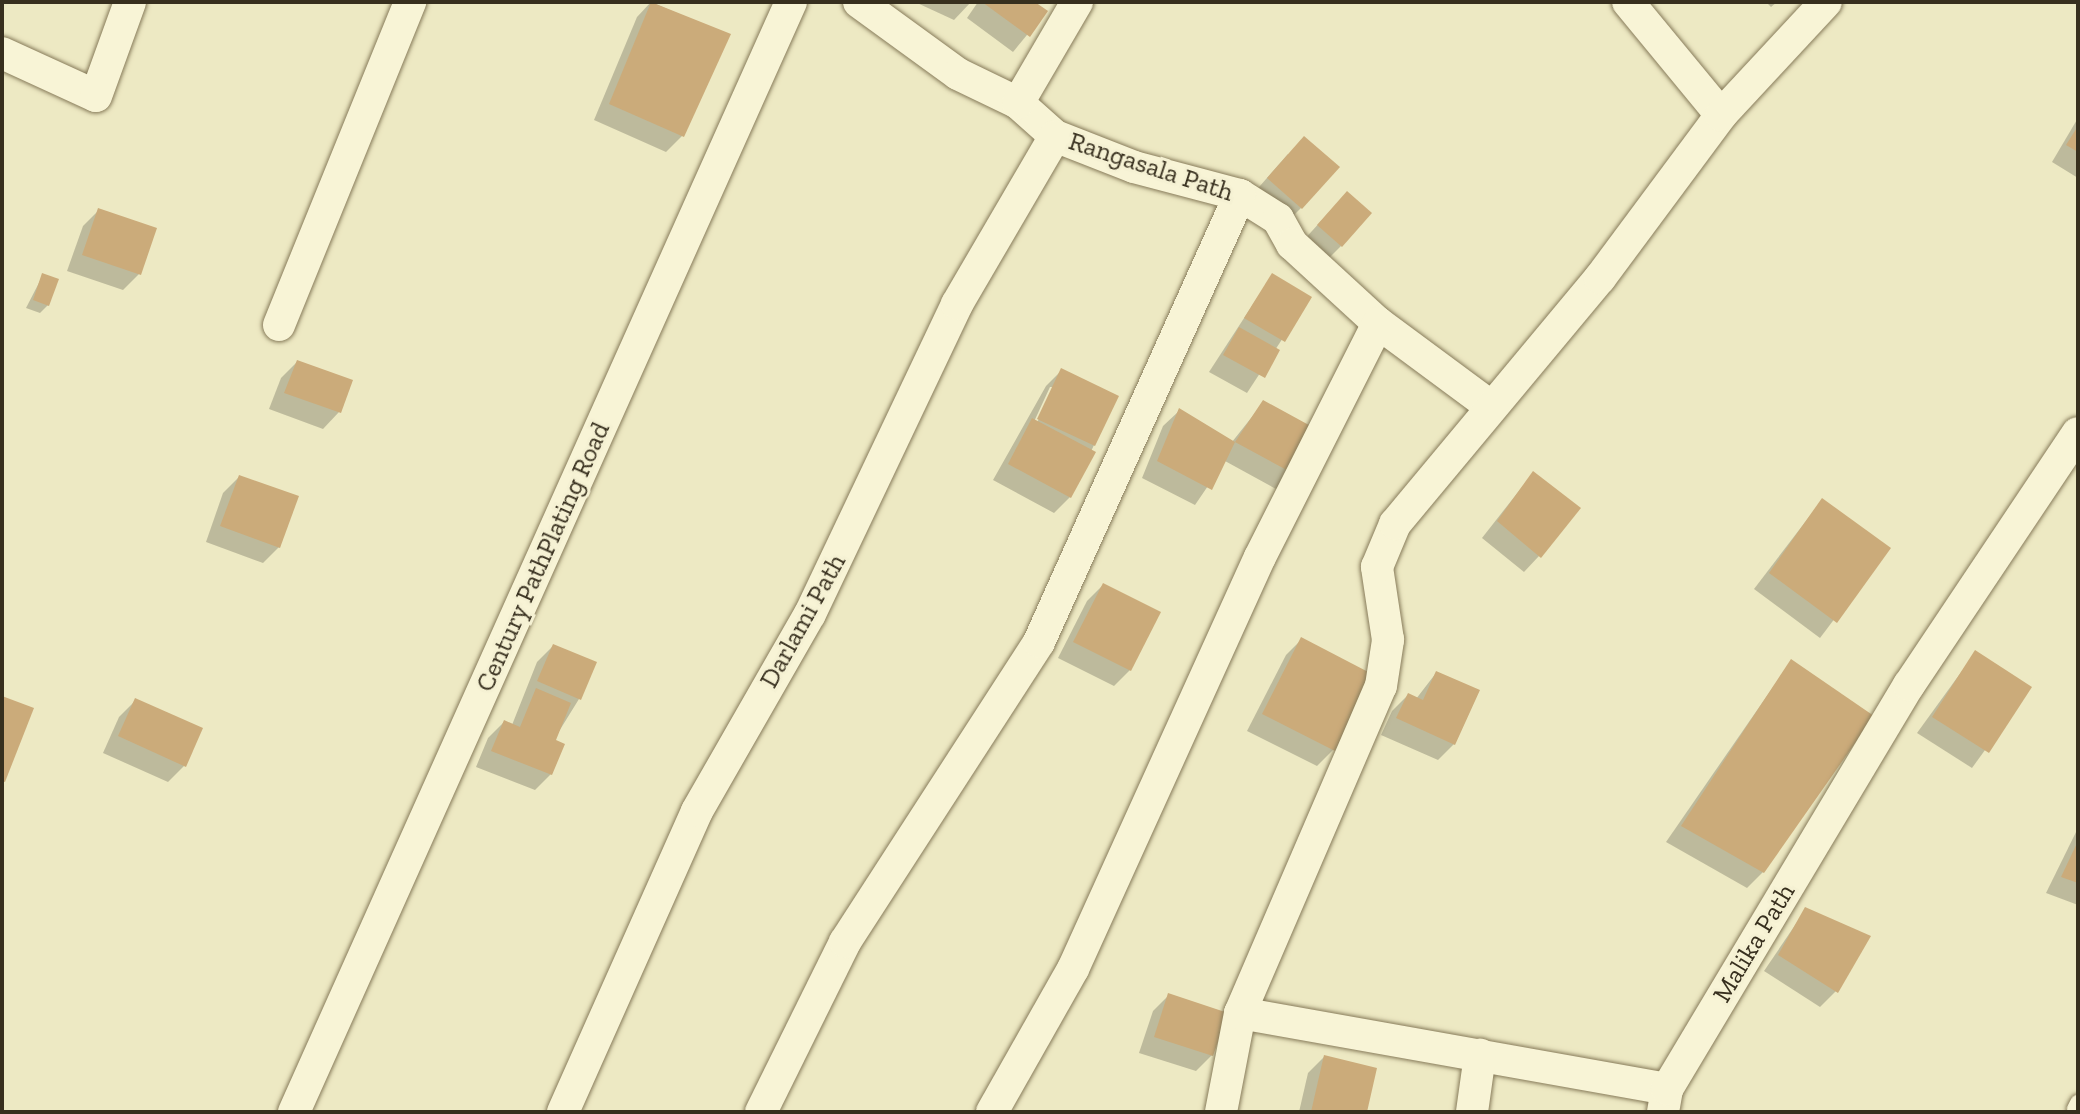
<!DOCTYPE html>
<html>
<head>
<meta charset="utf-8">
<style>
  body { margin:0 }
  #map { position:relative; width:2080px; height:1114px; overflow:hidden; background:#ede9c3; font-family:"Zilla Slab",serif }
  div>[style] { position:absolute }
  [style*='--x'] { left:calc(var(--x)*1px); top:calc(var(--y)*1px); width:calc(var(--w)*1px); rotate:calc(var(--a)*1deg) }
  .shadow>* { inset:0; background:#0003 }
  .building>* { inset:0; background:#cbab7a }
  .roads { filter:drop-shadow(0 0 2px #877b5a) drop-shadow(0 0 2px #877b5a) }
  .lane>* { height:16px; margin:-8px; padding:0 8px; transform-origin:8px; border-radius:8px; background:#f8f4d6 }
  .street>* { height:32px; margin:-16px; padding:0 16px; transform-origin:16px; border-radius:16px; background:#f8f4d6 }
  span { translate:-50% -50%; white-space:nowrap; text-align:center; line-height:1.15; -webkit-text-stroke:6px #f5f1d3; paint-order:stroke }
  .street-label { font-size:26px; color:#372f1e }
  .frame { position:absolute; inset:0; border:4px solid #372f1e; pointer-events:none }
</style>
</head>
<body>
<div id="map">
  <div class="shadow">
    <i style="clip-path:polygon(651px 2px,728px 35px,682px 136px,666px 152px,594px 120px,637px 17px)"></i>
    <i style="clip-path:polygon(915px 2px,971px 2px,954px 20px)"></i>
    <i style="clip-path:polygon(978px 2px,1032px 2px,1046px 12px,1013px 52px,967px 18px)"></i>
    <i style="clip-path:polygon(1766px 2px,1777px 2px,1771px 7px)"></i>
    <i style="clip-path:polygon(2078px 118px,2078px 178px,2052px 162px)"></i>
    <i style="clip-path:polygon(1288px 154px,1301px 208px,1285px 224px,1252px 195px)"></i>
    <i style="clip-path:polygon(99px 210px,139px 274px,123px 290px,67px 271px,83px 226px)"></i>
    <i style="clip-path:polygon(1331px 210px,1341px 246px,1325px 262px,1302px 242px)"></i>
    <i style="clip-path:polygon(43px 275px,48px 305px,40px 313px,26px 308px)"></i>
    <i style="clip-path:polygon(1272px 275px,1309px 298px,1247px 393px,1209px 372px)"></i>
    <i style="clip-path:polygon(297px 362px,351px 381px,339px 412px,323px 429px,269px 409px,281px 378px)"></i>
    <i style="clip-path:polygon(evenodd,1062px 370px,1094px 445px,1070px 497px,1054px 513px,993px 480px,1046px 386px,1062px 370px,1050px 387px,1054px 387px,1035px 427px,1032px 426px,1050px 387px)"></i>
    <i style="clip-path:polygon(1263px 403px,1292px 473px,1276px 489px,1225px 461px,1195px 505px,1142px 478px,1163px 426px,1179px 411px,1232px 442px)"></i>
    <i style="clip-path:polygon(1533px 473px,1539px 556px,1524px 572px,1482px 538px)"></i>
    <i style="clip-path:polygon(239px 477px,279px 547px,263px 563px,206px 542px,223px 493px)"></i>
    <i style="clip-path:polygon(1822px 500px,1888px 548px,1820px 638px,1754px 589px)"></i>
    <i style="clip-path:polygon(1103px 585px,1130px 670px,1114px 686px,1058px 658px,1087px 601px)"></i>
    <i style="clip-path:polygon(1302px 639px,1372px 676px,1333px 750px,1317px 766px,1247px 731px,1286px 655px)"></i>
    <i style="clip-path:polygon(553px 646px,579px 699px,553px 741px,551px 774px,535px 790px,476px 767px,488px 738px,504px 722px,512px 725px,537px 662px)"></i>
    <i style="clip-path:polygon(1975px 653px,2030px 688px,1972px 768px,1917px 733px)"></i>
    <i style="clip-path:polygon(1791px 661px,1763px 872px,1747px 888px,1666px 842px)"></i>
    <i style="clip-path:polygon(1436px 673px,1478px 691px,1454px 744px,1438px 760px,1381px 735px,1392px 711px,1408px 695px,1416px 699px)"></i>
    <i style="clip-path:polygon(135px 701px,184px 766px,168px 782px,103px 753px,119px 717px)"></i>
    <i style="clip-path:polygon(2078px 828px,2078px 905px,2046px 893px)"></i>
    <i style="clip-path:polygon(1806px 909px,1836px 991px,1820px 1007px,1764px 971px)"></i>
    <i style="clip-path:polygon(1169px 995px,1212px 1055px,1196px 1071px,1139px 1053px,1153px 1011px)"></i>
    <i style="clip-path:polygon(1324px 1057px,1375px 1069px,1365px 1112px,1299px 1112px,1308px 1073px)"></i>
  </div>
  <div class="building">
    <i style="clip-path:polygon(651px 2px,731px 34px,684px 137px,609px 104px)"></i>
    <i style="clip-path:polygon(982px 2px,1035px 2px,1048px 11px,1030px 37px)"></i>
    <i style="clip-path:polygon(2078px 126px,2078px 152px,2066px 145px)"></i>
    <i style="clip-path:polygon(1304px 136px,1340px 167px,1302px 209px,1267px 178px)"></i>
    <i style="clip-path:polygon(1347px 191px,1372px 213px,1342px 247px,1317px 225px)"></i>
    <i style="clip-path:polygon(98px 208px,157px 228px,141px 275px,82px 255px)"></i>
    <i style="clip-path:polygon(42px 273px,59px 279px,49px 306px,33px 300px)"></i>
    <i style="clip-path:polygon(1272px 273px,1312px 297px,1285px 342px,1244px 318px)"></i>
    <i style="clip-path:polygon(1239px 327px,1280px 350px,1265px 378px,1223px 355px)"></i>
    <i style="clip-path:polygon(297px 360px,353px 380px,341px 413px,284px 393px)"></i>
    <i style="clip-path:polygon(1061px 368px,1119px 396px,1095px 446px,1037px 419px)"></i>
    <i style="clip-path:polygon(1263px 400px,1318px 430px,1294px 474px,1235px 442px,1212px 490px,1157px 461px,1179px 408px,1235px 442px)"></i>
    <i style="clip-path:polygon(1032px 418px,1096px 452px,1071px 498px,1008px 464px)"></i>
    <i style="clip-path:polygon(1533px 471px,1581px 508px,1541px 558px,1497px 521px)"></i>
    <i style="clip-path:polygon(239px 475px,299px 496px,280px 548px,220px 526px)"></i>
    <i style="clip-path:polygon(1822px 498px,1891px 548px,1837px 623px,1769px 573px)"></i>
    <i style="clip-path:polygon(1103px 583px,1161px 612px,1131px 671px,1073px 642px)"></i>
    <i style="clip-path:polygon(1301px 637px,1374px 675px,1335px 751px,1262px 714px)"></i>
    <i style="clip-path:polygon(553px 644px,597px 662px,581px 700px,537px 681px)"></i>
    <i style="clip-path:polygon(1975px 650px,2032px 687px,1989px 753px,1932px 717px)"></i>
    <i style="clip-path:polygon(1791px 659px,1874px 716px,1764px 873px,1681px 826px)"></i>
    <i style="clip-path:polygon(1436px 671px,1480px 690px,1455px 745px,1396px 718px,1408px 693px,1423px 700px)"></i>
    <i style="clip-path:polygon(536px 688px,571px 703px,556px 740px,565px 744px,552px 775px,491px 751px,504px 720px,520px 727px)"></i>
    <i style="clip-path:polygon(2px 696px,34px 708px,5px 782px,2px 781px)"></i>
    <i style="clip-path:polygon(135px 698px,203px 728px,186px 767px,118px 736px)"></i>
    <i style="clip-path:polygon(2078px 841px,2078px 883px,2061px 877px)"></i>
    <i style="clip-path:polygon(1805px 907px,1871px 936px,1838px 993px,1778px 955px)"></i>
    <i style="clip-path:polygon(1168px 993px,1228px 1013px,1213px 1056px,1154px 1037px)"></i>
    <i style="clip-path:polygon(1324px 1055px,1377px 1068px,1367px 1112px,1311px 1112px)"></i>
  </div>
  <div class="roads">
    <div class="lane">
      <i style="--x:2075;--y:1109;--w:7;--a:-63"></i>
    </div>
    <div class="street">
      <i style="--x:859;--y:2;--w:122;--a:36"></i>
      <i style="--x:958;--y:74;--w:67;--a:25.8"></i>
      <i style="--x:1018;--y:103;--w:50;--a:41.7"></i>
      <i style="--x:1055;--y:136;--w:85;--a:21.4"></i>
      <i style="--x:1134;--y:167;--w:110;--a:14.8"></i>
      <i style="--x:1240;--y:195;--w:45;--a:32.3"></i>
      <i style="--x:1278;--y:219;--w:29;--a:61"></i>
      <i style="--x:1292;--y:244;--w:117;--a:42.6"></i>
      <i style="--x:1378;--y:323;--w:139;--a:36.5"></i>
      <i style="--x:1628;--y:2;--w:146;--a:50.5"></i>
      <i style="--x:2;--y:53;--w:103;--a:24.6"></i>
      <i style="--x:96;--y:96;--w:100;--a:-70.1"></i>
      <i style="--x:1018;--y:103;--w:117;--a:-59.7"></i>
      <i style="--x:279;--y:325;--w:349;--a:-67.9"></i>
      <i style="--x:1240;--y:1013;--w:434;--a:10.1"></i>
      <i style="--x:294;--y:1112;--w:1216;--a:-65.88"></i>
      <i style="--x:563;--y:1112;--w:329;--a:-66"></i>
      <i style="--x:697;--y:811;--w:227;--a:-60.2"></i>
      <i style="--x:810;--y:614;--w:343;--a:-64.6"></i>
      <i style="--x:957;--y:304;--w:194;--a:-59.7"></i>
      <i style="--x:761;--y:1112;--w:190;--a:-63.7"></i>
      <i style="--x:845;--y:942;--w:357;--a:-57.1"></i>
      <i style="--x:1039;--y:642;--w:490;--a:-65.8"></i>
      <i style="--x:992;--y:1112;--w:164;--a:-60.5"></i>
      <i style="--x:1073;--y:969;--w:452;--a:-65.6"></i>
      <i style="--x:1260;--y:557;--w:262;--a:-63.2"></i>
      <i style="--x:1221;--y:1112;--w:101;--a:-79.1"></i>
      <i style="--x:1240;--y:1013;--w:356;--a:-66.7"></i>
      <i style="--x:1381;--y:686;--w:47;--a:-81.3"></i>
      <i style="--x:1388;--y:640;--w:74;--a:-98.6"></i>
      <i style="--x:1377;--y:567;--w:47;--a:-67.3"></i>
      <i style="--x:1395;--y:524;--w:320;--a:-50.2"></i>
      <i style="--x:1600;--y:278;--w:203;--a:-53.4"></i>
      <i style="--x:1721;--y:115;--w:154;--a:-47.1"></i>
      <i style="--x:1472;--y:1112;--w:58;--a:-82"></i>
      <i style="--x:1663;--y:1112;--w:23;--a:-80"></i>
      <i style="--x:1667;--y:1089;--w:471;--a:-59.1"></i>
      <i style="--x:1909;--y:685;--w:303;--a:-56.2"></i>
    </div>
  </div>
  <div class="street-label">
    <span style="left:1151px;top:167px;rotate:18deg">Rangasala Path</span>
    <span style="left:543px;top:557px;rotate:-66deg">Century PathPlating Road</span>
    <span style="left:803px;top:621px;rotate:-61deg">Darlami Path</span>
    <span style="left:1754px;top:943px;rotate:-59deg">Malika Path</span>
  </div>
  <div class="frame"></div>
</div>
</body>
</html>
